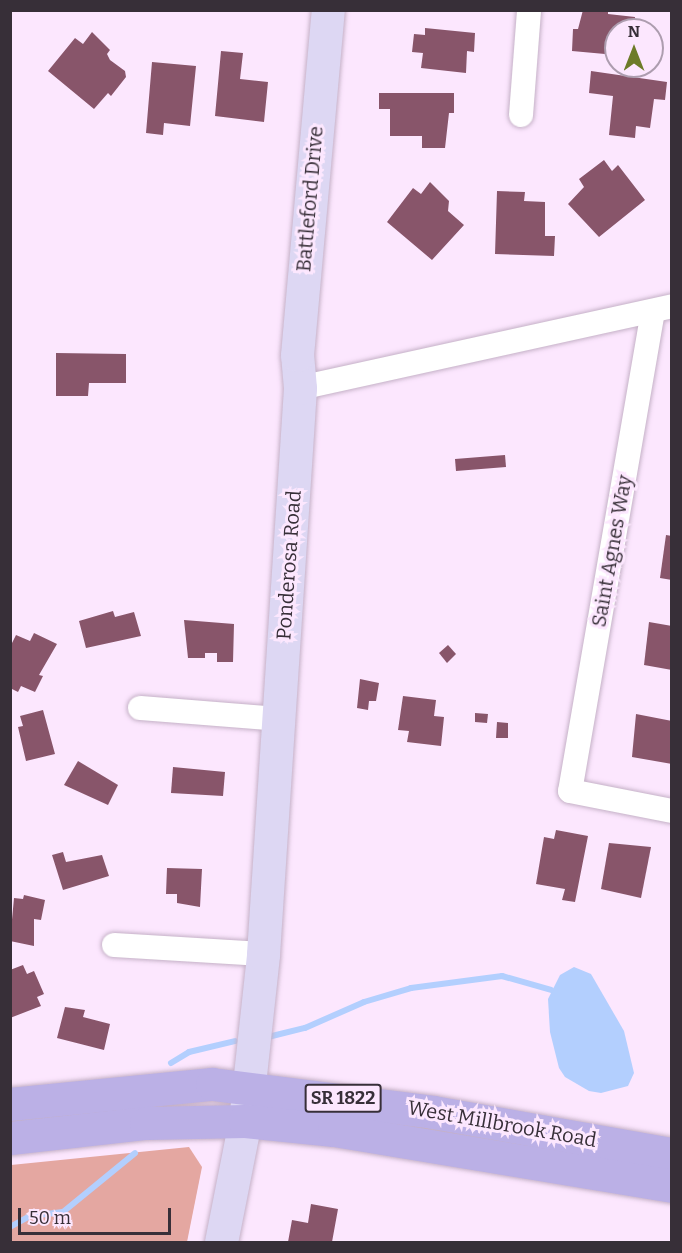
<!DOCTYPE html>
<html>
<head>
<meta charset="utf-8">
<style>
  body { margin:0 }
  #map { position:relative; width:682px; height:1253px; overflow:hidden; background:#fce7fe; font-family:Bitter,serif }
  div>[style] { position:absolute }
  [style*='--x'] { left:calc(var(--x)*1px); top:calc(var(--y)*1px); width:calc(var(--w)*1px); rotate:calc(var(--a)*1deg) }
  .forest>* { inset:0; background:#e4a7a1 }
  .water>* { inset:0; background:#b3cffe }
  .stream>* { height:6px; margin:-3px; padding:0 3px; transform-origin:3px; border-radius:3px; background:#b3cffe }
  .building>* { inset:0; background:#88556a }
  .roads { filter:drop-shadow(0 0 2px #c5b1c7) drop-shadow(0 0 2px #c5b1c7) }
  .street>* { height:24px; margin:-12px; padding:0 12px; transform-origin:12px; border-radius:12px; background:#fff }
  .secondary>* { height:33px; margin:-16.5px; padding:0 16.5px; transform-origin:16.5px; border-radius:16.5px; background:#ddd7f3 }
  .primary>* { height:33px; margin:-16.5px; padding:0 16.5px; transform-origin:16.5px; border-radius:16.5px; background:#bbb0e6 }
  span { translate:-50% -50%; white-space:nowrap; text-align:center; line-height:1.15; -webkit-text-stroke:6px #fce7fe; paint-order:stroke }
  .shield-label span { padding:2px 4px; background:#fce7fe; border:2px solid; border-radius:4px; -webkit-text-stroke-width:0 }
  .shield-label { font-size:18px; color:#372f38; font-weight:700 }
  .street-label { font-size:20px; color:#372f38 }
  .frame { position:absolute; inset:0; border:12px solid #372f38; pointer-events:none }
  .north { position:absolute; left:604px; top:18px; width:60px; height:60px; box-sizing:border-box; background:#fce7fe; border:2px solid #ad9daf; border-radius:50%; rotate:0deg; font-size:16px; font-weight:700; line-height:24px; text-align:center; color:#372f38 }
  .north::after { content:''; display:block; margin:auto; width:21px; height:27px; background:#6d7b28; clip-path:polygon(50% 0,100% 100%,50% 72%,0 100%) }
  .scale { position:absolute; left:18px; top:1208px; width:153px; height:27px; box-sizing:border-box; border:3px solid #372f38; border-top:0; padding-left:8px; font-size:18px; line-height:21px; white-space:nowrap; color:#372f38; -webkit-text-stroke:4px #fce7fe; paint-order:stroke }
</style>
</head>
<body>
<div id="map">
  <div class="forest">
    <i style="clip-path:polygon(189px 1147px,202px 1167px,187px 1242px,11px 1242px,11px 1165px)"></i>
  </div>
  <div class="water">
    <i style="clip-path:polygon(574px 967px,591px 974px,624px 1031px,634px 1073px,628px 1086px,601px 1093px,589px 1091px,565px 1077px,559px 1068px,550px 1032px,548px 999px,560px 975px)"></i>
  </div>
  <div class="stream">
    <i style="--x:268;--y:1037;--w:38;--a:-14"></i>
    <i style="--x:305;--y:1028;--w:64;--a:-23.8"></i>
    <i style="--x:364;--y:1002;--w:49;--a:-16.6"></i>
    <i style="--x:411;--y:988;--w:92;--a:-7.5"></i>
    <i style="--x:502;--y:976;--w:51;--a:15.9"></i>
    <i style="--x:171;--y:1063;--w:21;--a:-31"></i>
    <i style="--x:189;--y:1052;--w:47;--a:-13.4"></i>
    <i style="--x:10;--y:1227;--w:23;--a:-29"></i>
    <i style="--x:30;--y:1216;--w:33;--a:-7"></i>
    <i style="--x:63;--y:1212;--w:93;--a:-39.3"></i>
  </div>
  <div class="building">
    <i style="clip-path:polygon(583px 10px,608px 10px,608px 14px,635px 17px,634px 30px,616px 30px,616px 55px,572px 51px,573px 29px,578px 29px)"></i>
    <i style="clip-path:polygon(425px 28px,475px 33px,474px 52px,467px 51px,466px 73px,421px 68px,423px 53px,412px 52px,414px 34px,425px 35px)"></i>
    <i style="clip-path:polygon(92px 32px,110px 50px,107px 54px,110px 60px,125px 71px,126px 77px,111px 96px,108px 93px,94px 109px,48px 71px,75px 38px,83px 44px)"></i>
    <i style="clip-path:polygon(221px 51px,243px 53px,240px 79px,268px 82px,264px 122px,215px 116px)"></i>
    <i style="clip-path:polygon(152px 62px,196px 66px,190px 126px,164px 123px,163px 135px,146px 133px)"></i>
    <i style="clip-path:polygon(591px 71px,667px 82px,665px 100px,654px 99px,650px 128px,636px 126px,635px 138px,609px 135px,613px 96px,589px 93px)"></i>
    <i style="clip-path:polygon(379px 93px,454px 93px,454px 113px,449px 113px,445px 148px,422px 148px,422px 136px,390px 136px,390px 109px,379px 109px)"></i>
    <i style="clip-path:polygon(604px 160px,612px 171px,618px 165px,645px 200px,599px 237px,568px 204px,584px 187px,579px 179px)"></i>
    <i style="clip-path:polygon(430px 182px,449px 201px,448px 211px,464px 225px,432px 260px,387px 222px,413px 188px,421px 194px)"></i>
    <i style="clip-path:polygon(497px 191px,525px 192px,524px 201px,545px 202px,545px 236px,555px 236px,554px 256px,495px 254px)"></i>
    <i style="clip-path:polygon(56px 353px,126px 354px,126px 383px,89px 383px,88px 396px,56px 396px)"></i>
    <i style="clip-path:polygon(505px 455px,506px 467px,456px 471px,455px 459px)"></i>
    <i style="clip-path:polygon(666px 535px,672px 536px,672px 580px,660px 578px)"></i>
    <i style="clip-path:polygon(113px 611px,115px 617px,134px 612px,141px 636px,86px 648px,79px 621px)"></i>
    <i style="clip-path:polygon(184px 620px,234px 624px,233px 662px,217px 662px,217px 653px,205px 653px,205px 658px,188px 658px)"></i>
    <i style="clip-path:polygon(649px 622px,672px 626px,672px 670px,644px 665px)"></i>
    <i style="clip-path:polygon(34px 633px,57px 644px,39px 675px,43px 676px,35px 692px,21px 686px,18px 692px,10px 688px,10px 647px,16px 635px,30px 641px)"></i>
    <i style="clip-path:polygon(448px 645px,456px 654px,447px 663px,439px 653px)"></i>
    <i style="clip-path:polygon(360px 679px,379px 683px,376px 701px,369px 701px,368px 710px,357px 708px)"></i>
    <i style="clip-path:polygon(403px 696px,436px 700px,434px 716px,444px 717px,441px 746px,407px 742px,409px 731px,398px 730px)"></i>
    <i style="clip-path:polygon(43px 710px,55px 754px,26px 761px,18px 727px,23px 726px,20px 716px)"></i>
    <i style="clip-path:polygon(475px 713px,488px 714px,487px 723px,475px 722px)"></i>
    <i style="clip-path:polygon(636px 714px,672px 721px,672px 764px,632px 757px)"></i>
    <i style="clip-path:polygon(497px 722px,508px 723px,508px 738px,496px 738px)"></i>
    <i style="clip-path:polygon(78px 761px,118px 785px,108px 805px,64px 785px)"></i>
    <i style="clip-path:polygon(173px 767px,225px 772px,223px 796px,171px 793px)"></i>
    <i style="clip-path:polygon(556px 830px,588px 836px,575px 902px,562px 900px,565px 889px,536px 884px,544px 837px,554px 839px)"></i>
    <i style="clip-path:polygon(609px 843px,651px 847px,641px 898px,601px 889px)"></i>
    <i style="clip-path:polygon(63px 852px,66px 862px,102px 855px,109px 876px,63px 890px,52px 855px)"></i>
    <i style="clip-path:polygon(167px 868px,202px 869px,200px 907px,177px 903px,177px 894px,166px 894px)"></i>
    <i style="clip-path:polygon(24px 895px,45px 900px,41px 920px,34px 919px,34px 946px,10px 941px,14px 898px,23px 899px)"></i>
    <i style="clip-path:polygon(23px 965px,27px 974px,34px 971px,44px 994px,37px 997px,41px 1006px,10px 1018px,10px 970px)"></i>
    <i style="clip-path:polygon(65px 1007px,85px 1010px,83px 1017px,110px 1024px,104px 1050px,57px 1038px)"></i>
    <i style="clip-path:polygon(311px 1204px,338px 1209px,332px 1242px,288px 1242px,292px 1220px,308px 1223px)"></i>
  </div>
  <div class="roads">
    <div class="street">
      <i style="--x:521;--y:115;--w:105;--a:-85.6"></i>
      <i style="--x:653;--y:311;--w:487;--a:99.8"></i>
      <i style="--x:570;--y:791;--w:104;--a:11.1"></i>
      <i style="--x:300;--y:388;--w:381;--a:-12.4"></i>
      <i style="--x:140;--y:708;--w:139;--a:4.5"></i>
      <i style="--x:114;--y:945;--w:149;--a:3.5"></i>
    </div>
    <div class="secondary">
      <i style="--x:221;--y:1242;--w:123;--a:-78.8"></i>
      <i style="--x:245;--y:1121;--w:168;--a:-83.8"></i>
      <i style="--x:263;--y:954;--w:567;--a:-86.26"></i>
      <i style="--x:300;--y:388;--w:33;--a:-95"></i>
      <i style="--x:297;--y:355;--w:346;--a:-84.9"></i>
    </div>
    <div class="primary">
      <i style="--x:10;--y:1104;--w:203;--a:-5.7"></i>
      <i style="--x:212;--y:1084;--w:223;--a:7.2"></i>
      <i style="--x:433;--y:1112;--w:243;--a:10"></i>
      <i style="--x:10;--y:1138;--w:137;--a:-6.3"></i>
      <i style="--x:146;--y:1123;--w:99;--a:-1.2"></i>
      <i style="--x:245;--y:1121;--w:89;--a:5.8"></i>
      <i style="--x:334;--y:1130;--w:343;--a:9.4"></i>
    </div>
  </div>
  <div class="shield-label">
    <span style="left:343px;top:1098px">SR 1822</span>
  </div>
  <div class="street-label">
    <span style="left:310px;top:199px;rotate:-85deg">Battleford Drive</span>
    <span style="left:612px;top:551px;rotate:-80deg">Saint Agnes Way</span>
    <span style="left:289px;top:565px;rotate:-86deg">Ponderosa Road</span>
    <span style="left:502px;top:1124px;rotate:10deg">West Millbrook Road</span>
  </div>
  <div class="frame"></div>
  <div class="north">N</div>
  <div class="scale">50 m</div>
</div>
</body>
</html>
